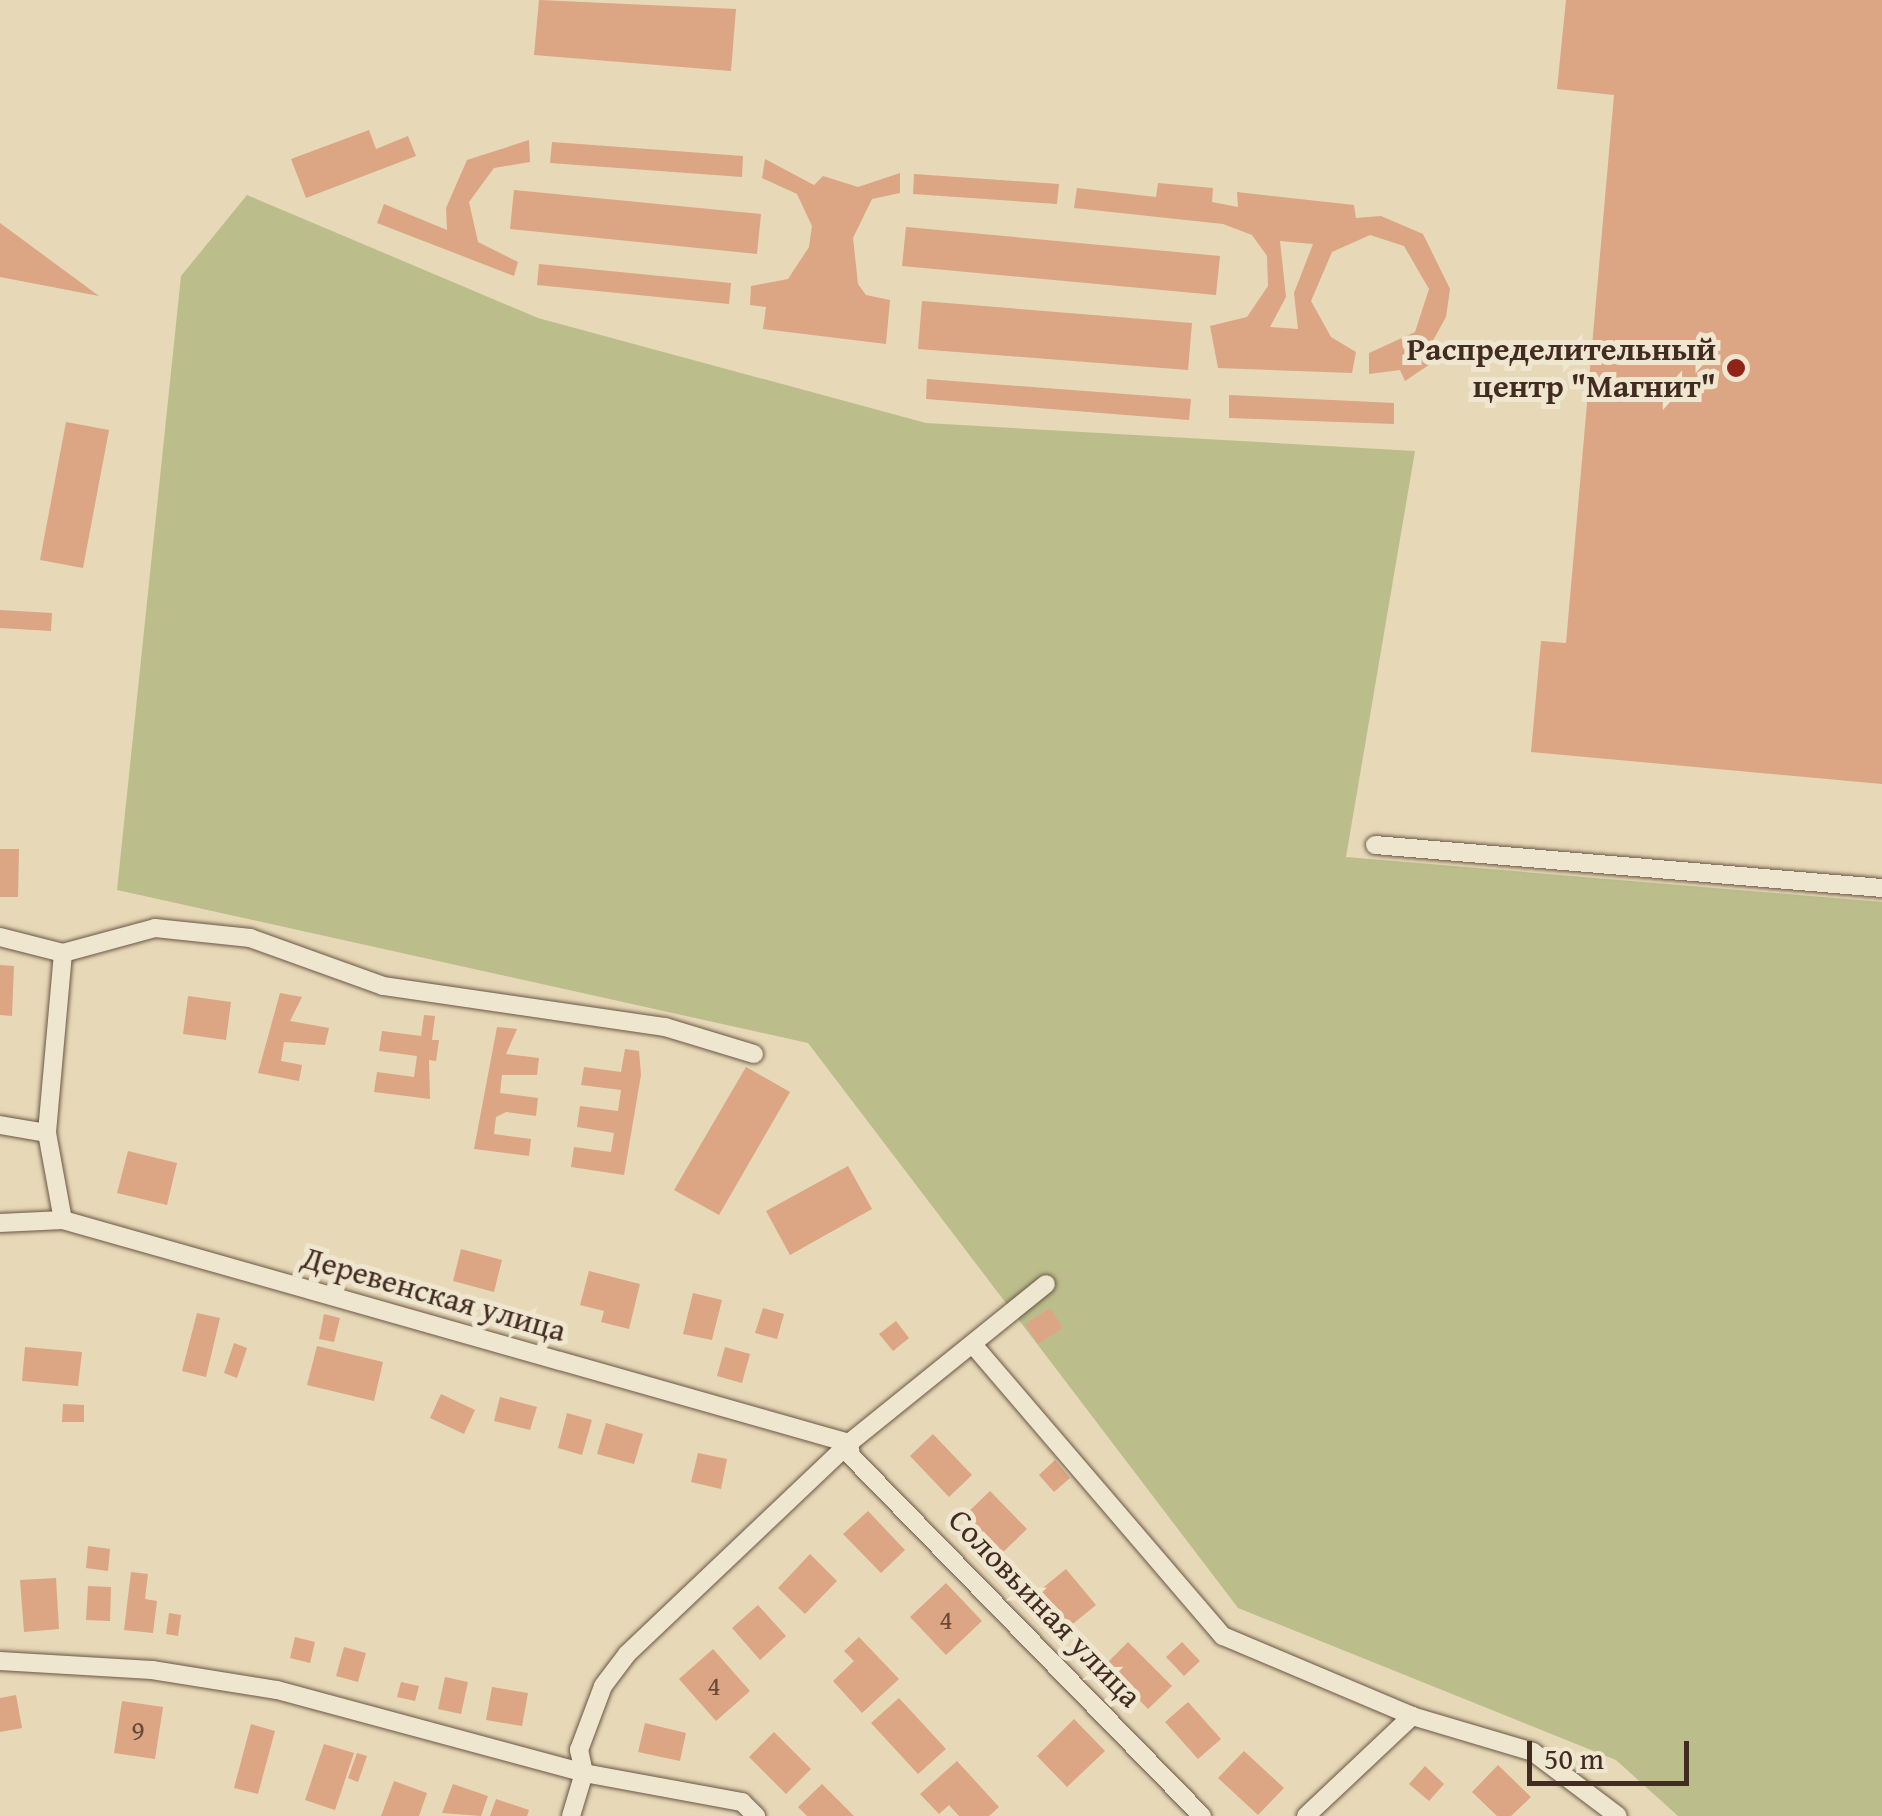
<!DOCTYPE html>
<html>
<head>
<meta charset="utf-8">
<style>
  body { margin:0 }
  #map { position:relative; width:1882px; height:1816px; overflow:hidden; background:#e7d9b7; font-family:"Gentium Book Plus",serif }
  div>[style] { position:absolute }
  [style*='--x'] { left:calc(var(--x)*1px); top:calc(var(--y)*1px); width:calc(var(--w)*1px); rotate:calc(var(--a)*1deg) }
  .green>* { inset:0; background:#bbbe8a }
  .building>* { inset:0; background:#dca583 }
  .roads { filter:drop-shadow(0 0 2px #6b5646) drop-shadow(0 0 2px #6b5646) }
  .minor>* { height:18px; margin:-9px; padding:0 9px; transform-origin:9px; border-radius:9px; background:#efe6d0 }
  .dots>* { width:28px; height:28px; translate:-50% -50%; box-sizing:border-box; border:5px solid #efe6d0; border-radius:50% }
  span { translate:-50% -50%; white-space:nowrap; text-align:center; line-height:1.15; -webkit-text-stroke:10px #efe6d0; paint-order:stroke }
  .number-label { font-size:28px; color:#684a39 }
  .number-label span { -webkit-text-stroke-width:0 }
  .poi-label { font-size:32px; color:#422b20; font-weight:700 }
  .right { translate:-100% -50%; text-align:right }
  .street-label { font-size:32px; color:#422b20 }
  .scale { position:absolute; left:1527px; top:1741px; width:162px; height:45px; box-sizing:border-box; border:5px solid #422b20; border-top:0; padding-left:12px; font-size:30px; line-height:35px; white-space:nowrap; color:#422b20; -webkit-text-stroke:8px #efe6d0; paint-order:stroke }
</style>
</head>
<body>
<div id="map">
  <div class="green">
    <i style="clip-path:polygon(247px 195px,538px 318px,926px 423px,1415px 451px,1346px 857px,1882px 902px,1882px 1816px,1678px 1816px,1616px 1760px,1238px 1608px,808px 1043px,117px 890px,181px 276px)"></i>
  </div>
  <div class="building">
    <i style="clip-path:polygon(539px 0,736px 9px,731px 71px,534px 55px)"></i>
    <i style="clip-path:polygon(1566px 0,1882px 0,1882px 784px,1531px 752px,1541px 641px,1566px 643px,1614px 95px,1557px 89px)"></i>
    <i style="clip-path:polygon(369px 130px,376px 149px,408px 136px,416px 156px,306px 198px,291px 159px)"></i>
    <i style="clip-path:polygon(529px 140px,530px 162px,494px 168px,469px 202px,478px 242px,518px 262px,514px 276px,377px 223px,384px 204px,447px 230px,446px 208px,467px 160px)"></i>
    <i style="clip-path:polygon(552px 142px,743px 156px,742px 177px,550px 163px)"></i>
    <i style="clip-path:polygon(765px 159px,814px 185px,823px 176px,858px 187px,900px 173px,900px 193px,872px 199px,853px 238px,858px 284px,866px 295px,890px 300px,886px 344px,763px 329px,766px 307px,750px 305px,751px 286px,788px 279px,809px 247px,812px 226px,797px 194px,762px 178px)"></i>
    <i style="clip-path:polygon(914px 174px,1059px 184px,1057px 204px,913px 194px)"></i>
    <i style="clip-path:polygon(evenodd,1158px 183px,1213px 188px,1212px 202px,1238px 207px,1237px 192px,1354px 205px,1356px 218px,1381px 216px,1423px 234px,1450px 289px,1446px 317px,1425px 355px,1436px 348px,1442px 356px,1405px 381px,1400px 370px,1369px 374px,1369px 353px,1415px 332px,1429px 289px,1404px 246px,1370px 235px,1332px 252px,1311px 301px,1331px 337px,1356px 352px,1352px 373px,1218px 368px,1210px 326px,1247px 317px,1268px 286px,1267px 256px,1252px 235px,1223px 224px,1074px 208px,1077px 188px,1156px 197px,1158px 183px,1280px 241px,1313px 244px,1294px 293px,1298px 329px,1270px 327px,1286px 297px,1280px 241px)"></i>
    <i style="clip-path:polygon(514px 190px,761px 214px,757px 254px,510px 229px)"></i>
    <i style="clip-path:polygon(0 223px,99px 296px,0 277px)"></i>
    <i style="clip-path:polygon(906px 227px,1220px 256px,1216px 295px,902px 266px)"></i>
    <i style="clip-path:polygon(539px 264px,731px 283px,729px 304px,537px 285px)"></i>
    <i style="clip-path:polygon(922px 301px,1192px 323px,1188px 370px,918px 349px)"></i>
    <i style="clip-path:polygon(927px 379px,1191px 399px,1189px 420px,926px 399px)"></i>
    <i style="clip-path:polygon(1229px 395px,1394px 403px,1394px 424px,1229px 418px)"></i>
    <i style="clip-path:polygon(66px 422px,109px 430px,83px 568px,40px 560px)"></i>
    <i style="clip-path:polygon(0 610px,52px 613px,51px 631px,0 628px)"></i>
    <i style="clip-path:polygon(0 849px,19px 849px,18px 897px,0 897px)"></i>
    <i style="clip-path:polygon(0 965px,14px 966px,12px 1016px,0 1015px)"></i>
    <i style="clip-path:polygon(280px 993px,302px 997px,290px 1021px,329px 1028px,325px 1045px,284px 1042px,281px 1061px,302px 1065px,299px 1081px,258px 1073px)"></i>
    <i style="clip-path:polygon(188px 996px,231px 1002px,226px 1040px,183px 1034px)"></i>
    <i style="clip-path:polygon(424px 1015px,435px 1016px,432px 1040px,439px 1040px,436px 1061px,429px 1060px,430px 1099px,374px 1092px,377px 1072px,414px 1077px,417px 1056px,379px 1051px,382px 1031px,421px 1036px)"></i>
    <i style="clip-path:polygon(497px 1027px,517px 1029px,506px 1054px,539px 1058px,537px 1075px,502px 1075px,500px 1093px,538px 1098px,536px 1116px,506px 1112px,496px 1117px,494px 1134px,531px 1139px,529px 1156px,474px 1149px)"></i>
    <i style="clip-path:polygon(625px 1049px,639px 1051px,641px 1075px,624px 1175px,571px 1167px,574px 1147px,611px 1152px,614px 1133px,577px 1127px,580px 1106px,618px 1111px,621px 1090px,581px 1085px,584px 1067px,621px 1072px)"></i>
    <i style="clip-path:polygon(746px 1067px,790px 1092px,719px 1215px,674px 1190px)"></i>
    <i style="clip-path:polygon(128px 1151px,177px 1163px,167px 1205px,117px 1193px)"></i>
    <i style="clip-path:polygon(848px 1166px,872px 1209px,790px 1255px,766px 1211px)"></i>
    <i style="clip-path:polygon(461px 1249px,502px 1260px,494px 1292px,453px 1281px)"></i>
    <i style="clip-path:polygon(589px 1271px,640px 1284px,629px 1329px,601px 1322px,604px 1311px,580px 1305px)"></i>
    <i style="clip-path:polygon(693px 1293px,722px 1300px,712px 1340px,683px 1334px)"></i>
    <i style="clip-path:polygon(763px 1308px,784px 1314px,777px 1339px,755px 1333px)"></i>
    <i style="clip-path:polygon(1050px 1308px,1063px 1328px,1038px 1344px,1025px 1324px)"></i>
    <i style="clip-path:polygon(197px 1313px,220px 1318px,206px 1377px,182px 1371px)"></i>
    <i style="clip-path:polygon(324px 1314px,340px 1318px,334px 1342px,319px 1339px)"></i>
    <i style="clip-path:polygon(896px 1321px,909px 1338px,893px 1351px,879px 1334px)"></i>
    <i style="clip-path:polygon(234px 1343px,247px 1348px,237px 1378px,224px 1373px)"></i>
    <i style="clip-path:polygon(317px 1346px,383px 1362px,374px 1401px,307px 1385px)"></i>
    <i style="clip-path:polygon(25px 1347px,82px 1352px,78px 1386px,22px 1381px)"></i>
    <i style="clip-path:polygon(725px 1347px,750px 1354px,742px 1383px,717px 1376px)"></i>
    <i style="clip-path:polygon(441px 1394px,475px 1410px,464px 1434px,430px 1418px)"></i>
    <i style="clip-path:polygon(500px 1397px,537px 1407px,530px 1430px,494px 1421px)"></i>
    <i style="clip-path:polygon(63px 1404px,84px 1405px,84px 1422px,62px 1422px)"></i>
    <i style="clip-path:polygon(567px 1413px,592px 1420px,582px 1455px,558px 1448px)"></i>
    <i style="clip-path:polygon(606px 1423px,643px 1434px,634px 1464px,597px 1454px)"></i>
    <i style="clip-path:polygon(933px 1434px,972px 1475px,949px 1497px,910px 1456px)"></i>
    <i style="clip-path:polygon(698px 1453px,727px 1459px,721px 1489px,691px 1482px)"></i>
    <i style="clip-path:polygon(1055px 1460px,1070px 1478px,1054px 1492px,1039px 1475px)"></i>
    <i style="clip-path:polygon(990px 1491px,1027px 1529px,1001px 1554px,964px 1516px)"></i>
    <i style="clip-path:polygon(868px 1511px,905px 1550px,881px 1573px,843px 1534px)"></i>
    <i style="clip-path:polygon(88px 1546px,110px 1549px,108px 1571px,86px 1568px)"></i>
    <i style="clip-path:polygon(810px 1554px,837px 1581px,805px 1614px,778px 1588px)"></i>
    <i style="clip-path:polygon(1066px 1569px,1096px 1605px,1069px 1627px,1039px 1591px)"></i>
    <i style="clip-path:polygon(131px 1572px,148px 1574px,145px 1599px,157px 1601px,153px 1633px,124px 1630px)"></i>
    <i style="clip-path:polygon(56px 1578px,59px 1629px,24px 1632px,20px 1580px)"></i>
    <i style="clip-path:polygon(946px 1583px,982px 1621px,946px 1655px,910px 1617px)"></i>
    <i style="clip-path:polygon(88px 1586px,111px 1587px,110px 1621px,86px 1620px)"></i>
    <i style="clip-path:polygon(758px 1605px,786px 1636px,760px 1660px,732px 1628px)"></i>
    <i style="clip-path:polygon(169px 1613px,181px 1615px,178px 1636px,166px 1634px)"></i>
    <i style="clip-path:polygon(295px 1637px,315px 1642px,310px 1663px,290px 1658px)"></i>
    <i style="clip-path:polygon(859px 1637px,899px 1679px,862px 1713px,833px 1681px,854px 1661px,844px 1651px)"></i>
    <i style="clip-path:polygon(1128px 1642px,1172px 1686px,1148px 1709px,1105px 1665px)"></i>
    <i style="clip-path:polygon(1182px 1642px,1200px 1661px,1184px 1676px,1166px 1657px)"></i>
    <i style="clip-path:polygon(344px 1647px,366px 1653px,358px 1682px,336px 1676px)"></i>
    <i style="clip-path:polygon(713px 1649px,750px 1691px,716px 1721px,679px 1679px)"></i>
    <i style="clip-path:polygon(445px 1677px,468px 1682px,461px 1714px,438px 1709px)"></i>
    <i style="clip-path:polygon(401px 1682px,419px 1686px,415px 1701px,397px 1697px)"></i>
    <i style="clip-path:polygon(492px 1687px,528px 1693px,522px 1726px,486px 1720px)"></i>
    <i style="clip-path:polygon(16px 1695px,22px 1728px,0 1732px,0 1698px)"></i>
    <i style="clip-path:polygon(899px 1698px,946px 1749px,918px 1774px,871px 1723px)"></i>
    <i style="clip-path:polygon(122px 1701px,163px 1707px,155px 1759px,114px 1753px)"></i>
    <i style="clip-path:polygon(1188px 1702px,1221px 1739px,1198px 1759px,1165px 1722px)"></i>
    <i style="clip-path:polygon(1074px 1719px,1105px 1751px,1067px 1787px,1037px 1756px)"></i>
    <i style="clip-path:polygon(645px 1723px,686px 1733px,680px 1761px,638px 1752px)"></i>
    <i style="clip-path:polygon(251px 1724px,275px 1731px,258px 1794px,234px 1788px)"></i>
    <i style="clip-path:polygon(774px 1732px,811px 1769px,786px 1794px,749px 1757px)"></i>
    <i style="clip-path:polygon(324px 1744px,354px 1753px,335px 1810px,305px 1800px)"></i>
    <i style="clip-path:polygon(1244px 1751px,1284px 1788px,1258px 1815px,1218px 1778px)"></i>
    <i style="clip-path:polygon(357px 1753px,367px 1756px,358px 1782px,348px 1778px)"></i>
    <i style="clip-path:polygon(957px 1761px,999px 1807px,989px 1816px,959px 1816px,949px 1805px,939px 1814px,920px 1794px)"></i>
    <i style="clip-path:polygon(1498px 1765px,1531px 1797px,1511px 1816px,1497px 1816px,1472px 1792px)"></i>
    <i style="clip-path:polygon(1425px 1766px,1444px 1784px,1429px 1801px,1409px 1784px)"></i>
    <i style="clip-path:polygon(394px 1781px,427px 1793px,419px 1816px,381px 1816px)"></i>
    <i style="clip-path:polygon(453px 1784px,488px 1796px,481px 1816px,442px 1813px)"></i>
    <i style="clip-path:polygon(822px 1784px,854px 1816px,807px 1816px,798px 1807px)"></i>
    <i style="clip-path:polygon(496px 1799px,529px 1810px,527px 1816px,490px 1816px)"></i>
  </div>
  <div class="roads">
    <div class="minor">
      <i style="--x:1375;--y:845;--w:509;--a:4.85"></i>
      <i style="--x:0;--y:937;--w:65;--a:14.3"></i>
      <i style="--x:63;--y:953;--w:95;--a:-15.2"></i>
      <i style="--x:155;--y:928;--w:96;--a:6"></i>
      <i style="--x:250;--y:938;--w:141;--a:19.8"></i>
      <i style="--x:383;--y:986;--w:285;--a:8.3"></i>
      <i style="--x:665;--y:1027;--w:93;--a:16.9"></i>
      <i style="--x:63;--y:953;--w:181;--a:95.1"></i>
      <i style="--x:47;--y:1133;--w:88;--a:79.6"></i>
      <i style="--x:0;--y:1125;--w:48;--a:9.7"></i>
      <i style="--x:0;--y:1223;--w:63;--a:-2.7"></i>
      <i style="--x:63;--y:1220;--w:817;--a:15.84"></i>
      <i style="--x:975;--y:1347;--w:381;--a:49.4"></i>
      <i style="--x:1223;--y:1636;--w:205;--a:22.9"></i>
      <i style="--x:1412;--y:1716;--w:126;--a:16.6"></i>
      <i style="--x:1533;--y:1752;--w:106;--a:37"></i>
      <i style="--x:849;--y:1443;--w:13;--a:81"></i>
      <i style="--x:851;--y:1456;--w:503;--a:45.73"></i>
      <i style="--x:0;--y:1661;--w:152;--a:3.4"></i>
      <i style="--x:152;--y:1670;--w:127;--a:9.1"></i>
      <i style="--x:277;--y:1690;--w:318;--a:15.1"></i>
      <i style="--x:584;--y:1773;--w:161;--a:10.4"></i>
      <i style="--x:742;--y:1802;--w:20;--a:45"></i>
      <i style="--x:571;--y:1816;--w:45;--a:-73.2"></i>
      <i style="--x:584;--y:1773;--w:24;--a:-102"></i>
      <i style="--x:579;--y:1750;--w:68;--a:-69.4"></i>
      <i style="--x:603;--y:1686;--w:40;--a:-53"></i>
      <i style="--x:627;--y:1654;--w:306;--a:-43.5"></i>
      <i style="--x:849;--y:1443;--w:253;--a:-38.9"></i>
      <i style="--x:1306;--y:1816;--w:146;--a:-43.3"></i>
    </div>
  </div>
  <div class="dots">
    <i style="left:1736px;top:368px;background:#8f2418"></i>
  </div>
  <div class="number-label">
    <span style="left:946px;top:1619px">4</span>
    <span style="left:714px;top:1685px">4</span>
    <span style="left:138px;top:1730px">9</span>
  </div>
  <div class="poi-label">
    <span class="right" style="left:1716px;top:368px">Распределительный<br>центр "Магнит"</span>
  </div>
  <div class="street-label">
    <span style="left:434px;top:1294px;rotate:16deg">Деревенская улица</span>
    <span style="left:1045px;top:1608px;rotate:46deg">Соловьиная улица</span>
  </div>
  <div class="scale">50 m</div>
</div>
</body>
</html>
